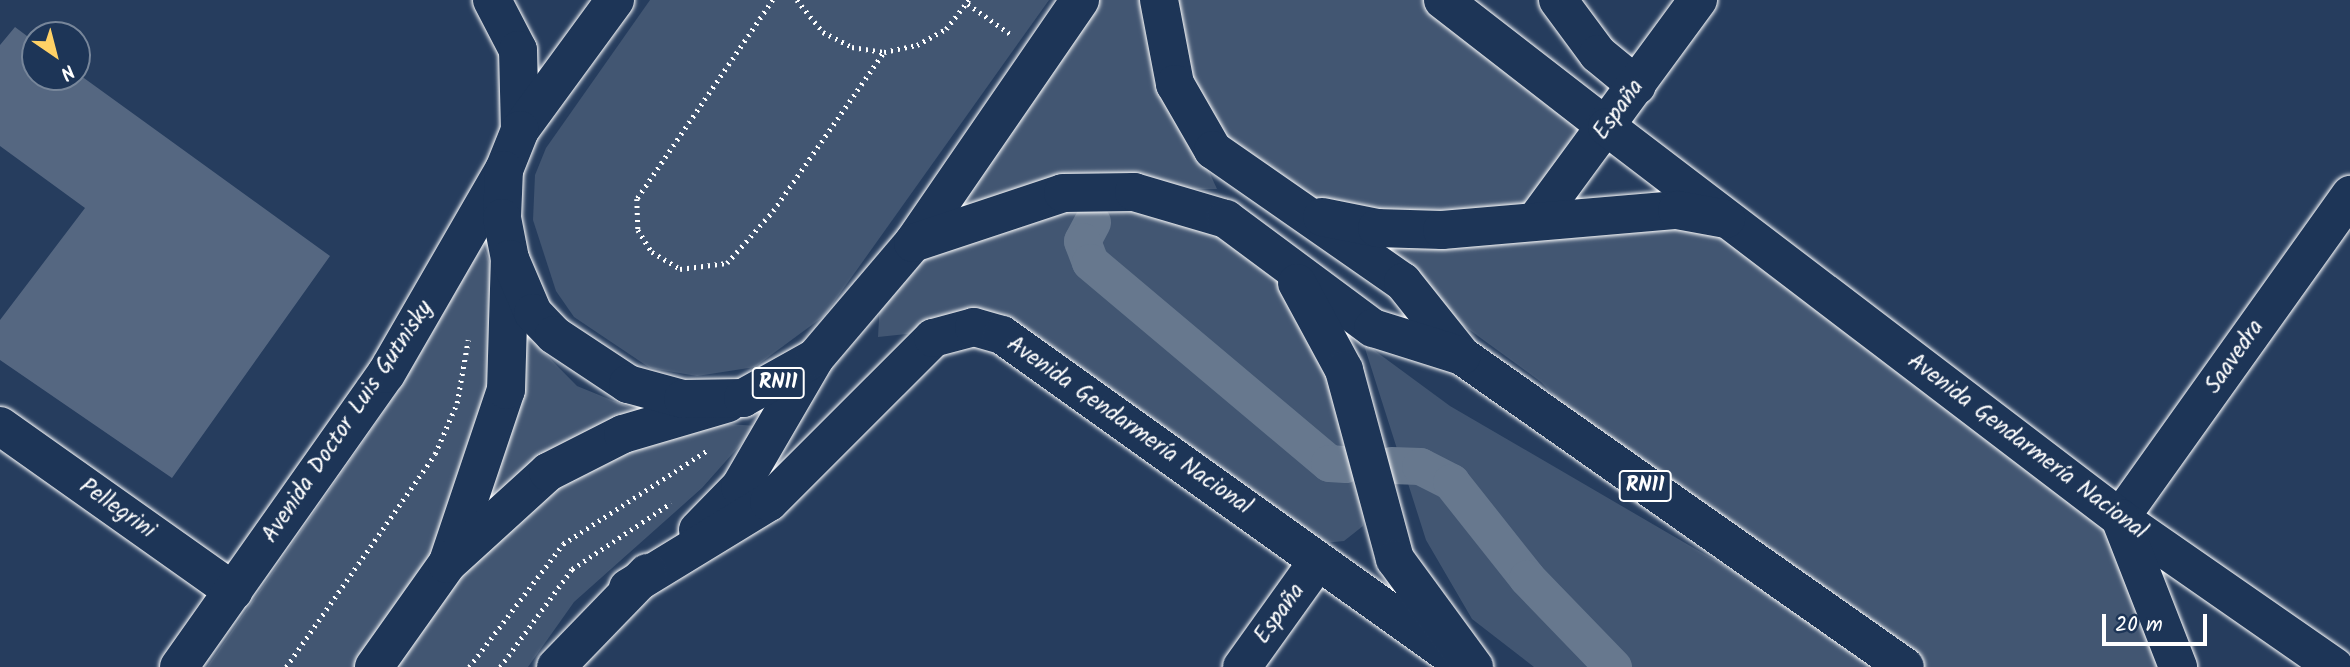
<!DOCTYPE html>
<html>
<head>
<meta charset="utf-8">
<style>
  body { margin:0 }
  #map { position:relative; width:2350px; height:667px; overflow:hidden; background:#263d5e; font-family:Kalam,sans-serif }
  div>[style] { position:absolute }
  [style*='--x'] { left:calc(var(--x)*1px); top:calc(var(--y)*1px); width:calc(var(--w)*1px); rotate:calc(var(--a)*1deg) }
  .green>* { inset:0; background:#425672 }
  .canal>* { height:37px; margin:-18.5px; padding:0 18.5px; transform-origin:18.5px; border-radius:18.5px; background:#67788e }
  .building>* { inset:0; background:#556781 }
  .path>* { height:4.5px; margin-top:-2.25px; transform-origin:0; background:repeating-linear-gradient(90deg,#fff 0 2px,transparent 0 7px) }
  .roads { filter:drop-shadow(0 0 2px #fff) drop-shadow(0 0 2px #fff) }
  .minor>* { height:38px; margin:-19px; padding:0 19px; transform-origin:19px; border-radius:19px; background:#1d3557 }
  .major>* { height:38px; margin:-19px; padding:0 19px; transform-origin:19px; border-radius:19px; background:#1d3557 }
  .highway>* { height:38px; margin:-19px; padding:0 19px; transform-origin:19px; border-radius:19px; background:#1d3557 }
  span { translate:-50% -50%; white-space:nowrap; text-align:center; line-height:1.15; -webkit-text-stroke:7px #1d3557; paint-order:stroke }
  .shield-label span { padding:2px 5px; background:#1d3557; border:2px solid; border-radius:5px; -webkit-text-stroke-width:0 }
  .shield-label { font-size:21px; color:#fff; font-weight:700 }
  .street-label { font-size:23px; color:#fff }
  .north { position:absolute; left:21px; top:21px; width:70px; height:70px; box-sizing:border-box; background:#1d3557; border:2px solid #77869a; border-radius:50%; rotate:145deg; font-size:19px; font-weight:700; line-height:28px; text-align:center; color:#fff }
  .north::after { content:''; display:block; margin:auto; width:24px; height:32px; background:#ffd166; clip-path:polygon(50% 0,100% 100%,50% 72%,0 100%) }
  .scale { position:absolute; left:2102px; top:614px; width:105px; height:32px; box-sizing:border-box; border:4px solid #fff; border-top:0; padding-left:9px; font-size:21px; line-height:24px; white-space:nowrap; color:#fff; -webkit-text-stroke:5px #1d3557; paint-order:stroke }
</style>
</head>
<body>
<div id="map">
  <div class="green">
    <i style="clip-path:polygon(650px 0,1049px 0,824px 316px,755px 367px,697px 376px,650px 368px,574px 317px,556px 291px,533px 220px,535px 175px,546px 148px)"></i>
    <i style="clip-path:polygon(1089px 0,1155px 0,1185px 119px,1217px 189px,1140px 189px,924px 235px)"></i>
    <i style="clip-path:polygon(1165px 0,1430px 0,1600px 128px,1534px 216px,1309px 209px,1214px 143px)"></i>
    <i style="clip-path:polygon(1068px 200px,1220px 225px,1301px 299px,1369px 494px,1363px 526px,1344px 541px,1314px 544px,1002px 324px,878px 337px,880px 301px,921px 247px)"></i>
    <i style="clip-path:polygon(1726px 227px,2116px 520px,2175px 667px,1919px 667px,1619px 462px,1541px 382px,1342px 237px)"></i>
    <i style="clip-path:polygon(483px 245px,510px 318px,577px 386px,658px 419px,757px 426px,702px 488px,574px 602px,528px 667px,207px 667px,401px 387px)"></i>
    <i style="clip-path:polygon(1363px 342px,1450px 406px,1735px 572px,1874px 667px,1534px 667px,1472px 619px,1426px 540px)"></i>
  </div>
  <div class="canal">
    <i style="--x:1092;--y:222;--w:21;--a:118"></i>
    <i style="--x:1082;--y:241;--w:22;--a:69"></i>
    <i style="--x:1090;--y:262;--w:312;--a:40.1"></i>
    <i style="--x:1329;--y:463;--w:16;--a:4"></i>
    <i style="--x:1391;--y:465;--w:29;--a:2"></i>
    <i style="--x:1420;--y:466;--w:35;--a:27"></i>
    <i style="--x:1451;--y:482;--w:122;--a:51.6"></i>
    <i style="--x:1527;--y:578;--w:124;--a:46"></i>
  </div>
  <div class="building">
    <i style="clip-path:polygon(15px 27px,35px 42px,35px 77px,77px 73px,330px 256px,172px 478px,0 360px,0 320px,85px 208px,0 146px,0 45px)"></i>
  </div>
  <div class="path">
    <i style="--x:773;--y:0;--w:241;--a:124.3"></i>
    <i style="--x:637;--y:199;--w:31;--a:88"></i>
    <i style="--x:638;--y:230;--w:26;--a:58"></i>
    <i style="--x:652;--y:252;--w:33;--a:31"></i>
    <i style="--x:680;--y:269;--w:47;--a:-7.3"></i>
    <i style="--x:727;--y:263;--w:69;--a:-48.5"></i>
    <i style="--x:773;--y:211;--w:194;--a:-55.1"></i>
    <i style="--x:797;--y:0;--w:41;--a:50.9"></i>
    <i style="--x:823;--y:32;--w:33;--a:27"></i>
    <i style="--x:852;--y:47;--w:32;--a:9"></i>
    <i style="--x:884;--y:52;--w:34;--a:-12"></i>
    <i style="--x:917;--y:45;--w:33;--a:-29"></i>
    <i style="--x:946;--y:29;--w:37;--a:-52"></i>
    <i style="--x:968;--y:4;--w:55;--a:35.4"></i>
    <i style="--x:286;--y:667;--w:260;--a:-55"></i>
    <i style="--x:435;--y:454;--w:56;--a:-66.7"></i>
    <i style="--x:457;--y:403;--w:64;--a:-80.1"></i>
    <i style="--x:469;--y:667;--w:155;--a:-52.6"></i>
    <i style="--x:563;--y:544;--w:173;--a:-33"></i>
    <i style="--x:500;--y:667;--w:122;--a:-53.7"></i>
    <i style="--x:572;--y:569;--w:119;--a:-33.7"></i>
  </div>
  <div class="roads">
    <div class="minor">
      <i style="--x:1443;--y:0;--w:207;--a:37.8"></i>
      <i style="--x:1558;--y:0;--w:67;--a:53.5"></i>
      <i style="--x:1598;--y:54;--w:50;--a:39.4"></i>
      <i style="--x:1537;--y:219;--w:272;--a:-53.7"></i>
      <i style="--x:0;--y:426;--w:286;--a:35.3"></i>
      <i style="--x:2120;--y:518;--w:397;--a:-54.5"></i>
      <i style="--x:1242;--y:667;--w:130;--a:-54.4"></i>
    </div>
    <div class="major">
      <i style="--x:492;--y:0;--w:56;--a:62.5"></i>
      <i style="--x:518;--y:50;--w:80;--a:88.6"></i>
      <i style="--x:1607;--y:127;--w:645;--a:37.31"></i>
      <i style="--x:2120;--y:518;--w:261;--a:34.8"></i>
      <i style="--x:698;--y:530;--w:60;--a:-45.7"></i>
      <i style="--x:740;--y:487;--w:149;--a:-59.8"></i>
      <i style="--x:449;--y:559;--w:178;--a:-71.4"></i>
      <i style="--x:506;--y:390;--w:131;--a:-88.3"></i>
      <i style="--x:628;--y:588;--w:165;--a:-31.4"></i>
      <i style="--x:769;--y:502;--w:232;--a:-45"></i>
      <i style="--x:933;--y:338;--w:42;--a:-15"></i>
      <i style="--x:974;--y:327;--w:29;--a:16"></i>
      <i style="--x:1002;--y:335;--w:571;--a:35.53"></i>
      <i style="--x:179;--y:667;--w:359;--a:-54.8"></i>
      <i style="--x:386;--y:374;--w:236;--a:-60"></i>
      <i style="--x:374;--y:667;--w:126;--a:-54.7"></i>
      <i style="--x:447;--y:564;--w:137;--a:-42.3"></i>
      <i style="--x:548;--y:472;--w:84;--a:-26.9"></i>
      <i style="--x:623;--y:434;--w:109;--a:-16.4"></i>
      <i style="--x:556;--y:667;--w:131;--a:-45.9"></i>
    </div>
    <div class="highway">
      <i style="--x:615;--y:0;--w:161;--a:126.2"></i>
      <i style="--x:520;--y:130;--w:43;--a:111.8"></i>
      <i style="--x:504;--y:170;--w:48;--a:92.4"></i>
      <i style="--x:502;--y:218;--w:42;--a:79"></i>
      <i style="--x:510;--y:259;--w:59;--a:66.9"></i>
      <i style="--x:533;--y:313;--w:30;--a:46"></i>
      <i style="--x:554;--y:335;--w:89;--a:33.5"></i>
      <i style="--x:628;--y:384;--w:57;--a:15.3"></i>
      <i style="--x:683;--y:399;--w:60;--a:-1"></i>
      <i style="--x:743;--y:398;--w:82;--a:-29.1"></i>
      <i style="--x:815;--y:358;--w:151;--a:-49.6"></i>
      <i style="--x:913;--y:243;--w:295;--a:-55.5"></i>
      <i style="--x:1159;--y:0;--w:86;--a:79.2"></i>
      <i style="--x:1175;--y:84;--w:76;--a:60.1"></i>
      <i style="--x:1213;--y:150;--w:231;--a:34.8"></i>
      <i style="--x:1403;--y:282;--w:95;--a:51.4"></i>
      <i style="--x:1462;--y:356;--w:541;--a:35.07"></i>
      <i style="--x:1322;--y:217;--w:56;--a:11.3"></i>
      <i style="--x:1377;--y:228;--w:65;--a:1.8"></i>
      <i style="--x:1442;--y:230;--w:236;--a:-4.9"></i>
      <i style="--x:1677;--y:210;--w:50;--a:10.4"></i>
      <i style="--x:913;--y:243;--w:158;--a:-18.4"></i>
      <i style="--x:1063;--y:193;--w:71;--a:-0.8"></i>
      <i style="--x:1134;--y:192;--w:96;--a:16.4"></i>
      <i style="--x:1226;--y:219;--w:183;--a:36.6"></i>
      <i style="--x:1373;--y:328;--w:93;--a:17.5"></i>
      <i style="--x:1297;--y:283;--w:99;--a:61.6"></i>
      <i style="--x:1344;--y:370;--w:196;--a:74.9"></i>
      <i style="--x:1395;--y:559;--w:134;--a:53.8"></i>
      <i style="--x:2120;--y:518;--w:160;--a:68.7"></i>
    </div>
  </div>
  <div class="shield-label">
    <span style="left:778px;top:383px">RN11</span>
    <span style="left:1645px;top:486px">RN11</span>
  </div>
  <div class="street-label">
    <span style="left:1619px;top:110px;rotate:-54deg">España</span>
    <span style="left:2235px;top:357px;rotate:-55deg">Saavedra</span>
    <span style="left:348px;top:422px;rotate:-56deg">Avenida Doctor Luis Gutnisky</span>
    <span style="left:1129px;top:426px;rotate:35deg">Avenida Gendarmería Nacional</span>
    <span style="left:2027px;top:447px;rotate:37deg">Avenida Gendarmería Nacional</span>
    <span style="left:117px;top:509px;rotate:35deg">Pellegrini</span>
    <span style="left:1280px;top:614px;rotate:-54deg">España</span>
  </div>
  <div class="north">N</div>
  <div class="scale">20 m</div>
</div>
</body>
</html>
